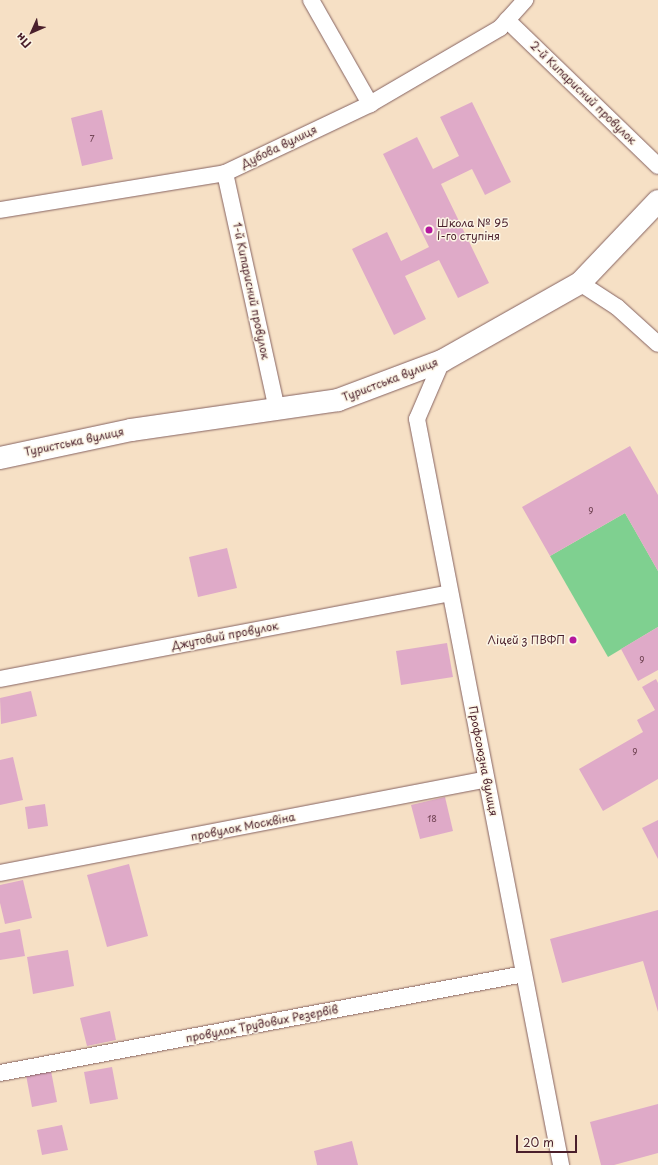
<!DOCTYPE html>
<html>
<head>
<meta charset="utf-8">
<style>
  body { margin:0 }
  #map { position:relative; width:658px; height:1165px; overflow:hidden; background:#f6e0c5; font-family:"Playpen Sans",sans-serif }
  div>[style] { position:absolute }
  [style*='--x'] { left:calc(var(--x)*1px); top:calc(var(--y)*1px); width:calc(var(--w)*1px); rotate:calc(var(--a)*1deg) }
  .green>* { inset:0; background:#7fd090 }
  .building>* { inset:0; background:#dfaac8 }
  .roads { filter:drop-shadow(0 0 1px #866361) drop-shadow(0 0 1px #866361) }
  .street>* { height:16px; margin:-8px; padding:0 8px; transform-origin:8px; border-radius:8px; background:#fff }
  .secondary>* { height:22px; margin:-11px; padding:0 11px; transform-origin:11px; border-radius:11px; background:#fff }
  .dots>* { width:11px; height:11px; translate:-50% -50%; box-sizing:border-box; border:2px solid #fcf5e5; border-radius:50% }
  span { translate:-50% -50%; white-space:nowrap; text-align:center; line-height:1.15; -webkit-text-stroke:3px #fcf5e5; paint-order:stroke }
  .number-label { font-size:9px; color:#6f4252 }
  .number-label span { -webkit-text-stroke-width:0 }
  .street-label { font-size:11px; color:#4a1f2b }
  .poi-label { font-size:11px; color:#4a1f2b }
  .left { translate:0 -50%; text-align:left }
  .right { translate:-100% -50%; text-align:right }
  .north { position:absolute; left:12px; top:12px; width:40px; height:40px; -webkit-text-stroke:3px #fcf5e5; paint-order:stroke; rotate:225deg; font-size:11px; font-weight:700; line-height:16px; text-align:center; color:#4a1f2b }
  .north::after { content:''; display:block; margin:auto; width:14px; height:18px; background:#4a1f2b; clip-path:polygon(50% 0,100% 100%,50% 72%,0 100%) }
  .scale { position:absolute; left:516px; top:1135px; width:61px; height:18px; box-sizing:border-box; border:2px solid #4a1f2b; border-top:0; padding-left:5px; font-size:12px; line-height:14px; white-space:nowrap; color:#4a1f2b; -webkit-text-stroke:3px #fcf5e5; paint-order:stroke }
</style>
</head>
<body>
<div id="map">
  <div class="green">
    <i style="clip-path:polygon(625px 513px,658px 571px,658px 627px,608px 657px,550px 556px)"></i>
  </div>
  <div class="building">
    <i style="clip-path:polygon(472px 102px,511px 182px,485px 195px,472px 169px,441px 184px,489px 283px,458px 298px,439px 260px,405px 276px,426px 319px,394px 335px,352px 249px,387px 232px,401px 261px,429px 247px,383px 154px,417px 137px,433px 169px,459px 156px,440px 117px)"></i>
    <i style="clip-path:polygon(102px 110px,113px 159px,82px 166px,71px 118px)"></i>
    <i style="clip-path:polygon(630px 446px,658px 495px,658px 571px,625px 513px,550px 556px,522px 507px)"></i>
    <i style="clip-path:polygon(227px 548px,237px 588px,198px 597px,189px 557px)"></i>
    <i style="clip-path:polygon(658px 627px,658px 670px,638px 681px,621px 649px)"></i>
    <i style="clip-path:polygon(447px 643px,453px 677px,401px 685px,396px 651px)"></i>
    <i style="clip-path:polygon(656px 679px,658px 683px,658px 779px,603px 811px,579px 769px,643px 732px,637px 720px,655px 710px,642px 687px)"></i>
    <i style="clip-path:polygon(31px 691px,37px 716px,1px 724px,0 698px)"></i>
    <i style="clip-path:polygon(13px 757px,23px 800px,0 805px,0 760px)"></i>
    <i style="clip-path:polygon(445px 797px,453px 831px,420px 839px,411px 805px)"></i>
    <i style="clip-path:polygon(45px 804px,48px 826px,28px 829px,25px 807px)"></i>
    <i style="clip-path:polygon(658px 820px,658px 859px,642px 828px)"></i>
    <i style="clip-path:polygon(129px 864px,148px 936px,107px 947px,87px 875px)"></i>
    <i style="clip-path:polygon(23px 880px,32px 918px,5px 924px,0 903px,0 885px)"></i>
    <i style="clip-path:polygon(658px 910px,658px 1012px,643px 961px,562px 983px,550px 939px)"></i>
    <i style="clip-path:polygon(20px 929px,25px 956px,0 960px,0 933px)"></i>
    <i style="clip-path:polygon(68px 950px,74px 986px,33px 994px,27px 957px)"></i>
    <i style="clip-path:polygon(110px 1011px,116px 1040px,87px 1046px,80px 1018px)"></i>
    <i style="clip-path:polygon(112px 1067px,118px 1099px,90px 1104px,84px 1072px)"></i>
    <i style="clip-path:polygon(51px 1071px,57px 1102px,32px 1107px,26px 1075px)"></i>
    <i style="clip-path:polygon(658px 1104px,658px 1153px,614px 1165px,601px 1165px,590px 1122px)"></i>
    <i style="clip-path:polygon(62px 1125px,68px 1150px,42px 1155px,37px 1130px)"></i>
    <i style="clip-path:polygon(352px 1141px,358px 1165px,317px 1165px,314px 1151px)"></i>
  </div>
  <div class="roads">
    <div class="street">
      <i style="--x:311;--y:0;--w:120;--a:60.4"></i>
      <i style="--x:507;--y:20;--w:210;--a:44"></i>
      <i style="--x:225;--y:173;--w:242;--a:77.6"></i>
      <i style="--x:0;--y:210;--w:228;--a:-9.3"></i>
      <i style="--x:225;--y:173;--w:161;--a:-25.4"></i>
      <i style="--x:370;--y:104;--w:151;--a:-30.3"></i>
      <i style="--x:500;--y:28;--w:38;--a:-48"></i>
      <i style="--x:580;--y:283;--w:44;--a:33"></i>
      <i style="--x:617;--y:307;--w:55;--a:42.1"></i>
      <i style="--x:442;--y:361;--w:63;--a:113.3"></i>
      <i style="--x:417;--y:419;--w:760;--a:79.07"></i>
      <i style="--x:0;--y:679;--w:458;--a:-10.8"></i>
      <i style="--x:0;--y:873;--w:495;--a:-10.9"></i>
      <i style="--x:0;--y:1073;--w:533;--a:-10.7"></i>
    </div>
    <div class="secondary">
      <i style="--x:0;--y:458;--w:134;--a:-12.1"></i>
      <i style="--x:131;--y:430;--w:209;--a:-8.2"></i>
      <i style="--x:338;--y:400;--w:111;--a:-20.6"></i>
      <i style="--x:442;--y:361;--w:159;--a:-29.5"></i>
      <i style="--x:580;--y:283;--w:113;--a:-46.4"></i>
    </div>
  </div>
  <div class="dots">
    <i style="left:429px;top:230px;background:#b5179e"></i>
    <i style="left:573px;top:640px;background:#b5179e"></i>
  </div>
  <div class="number-label">
    <span style="left:92px;top:138px">7</span>
    <span style="left:591px;top:510px">9</span>
    <span style="left:642px;top:659px">9</span>
    <span style="left:635px;top:751px">9</span>
    <span style="left:432px;top:818px">18</span>
  </div>
  <div class="street-label">
    <span style="left:583px;top:93px;rotate:44deg">2-й Кипарисний провулок</span>
    <span style="left:279px;top:147px;rotate:-26deg">Дубова вулиця</span>
    <span style="left:251px;top:291px;rotate:78deg">1-й Кипарисний провулок</span>
    <span style="left:390px;top:380px;rotate:-21deg">Туристська вулиця</span>
    <span style="left:74px;top:442px;rotate:-12deg">Туристська вулиця</span>
    <span style="left:225px;top:636px;rotate:-11deg">Джутовий провулок</span>
    <span style="left:483px;top:761px;rotate:79deg">Профсоюзна вулиця</span>
    <span style="left:243px;top:827px;rotate:-11deg">провулок Москвіна</span>
    <span style="left:262px;top:1024px;rotate:-11deg">провулок Трудових Резервів</span>
  </div>
  <div class="poi-label">
    <span class="left" style="left:437px;top:230px">Школа № 95<br>І-го ступіня</span>
    <span class="right" style="left:565px;top:640px">Ліцей з ПВФП</span>
  </div>
  <div class="north">Пн</div>
  <div class="scale">20 m</div>
</div>
</body>
</html>
